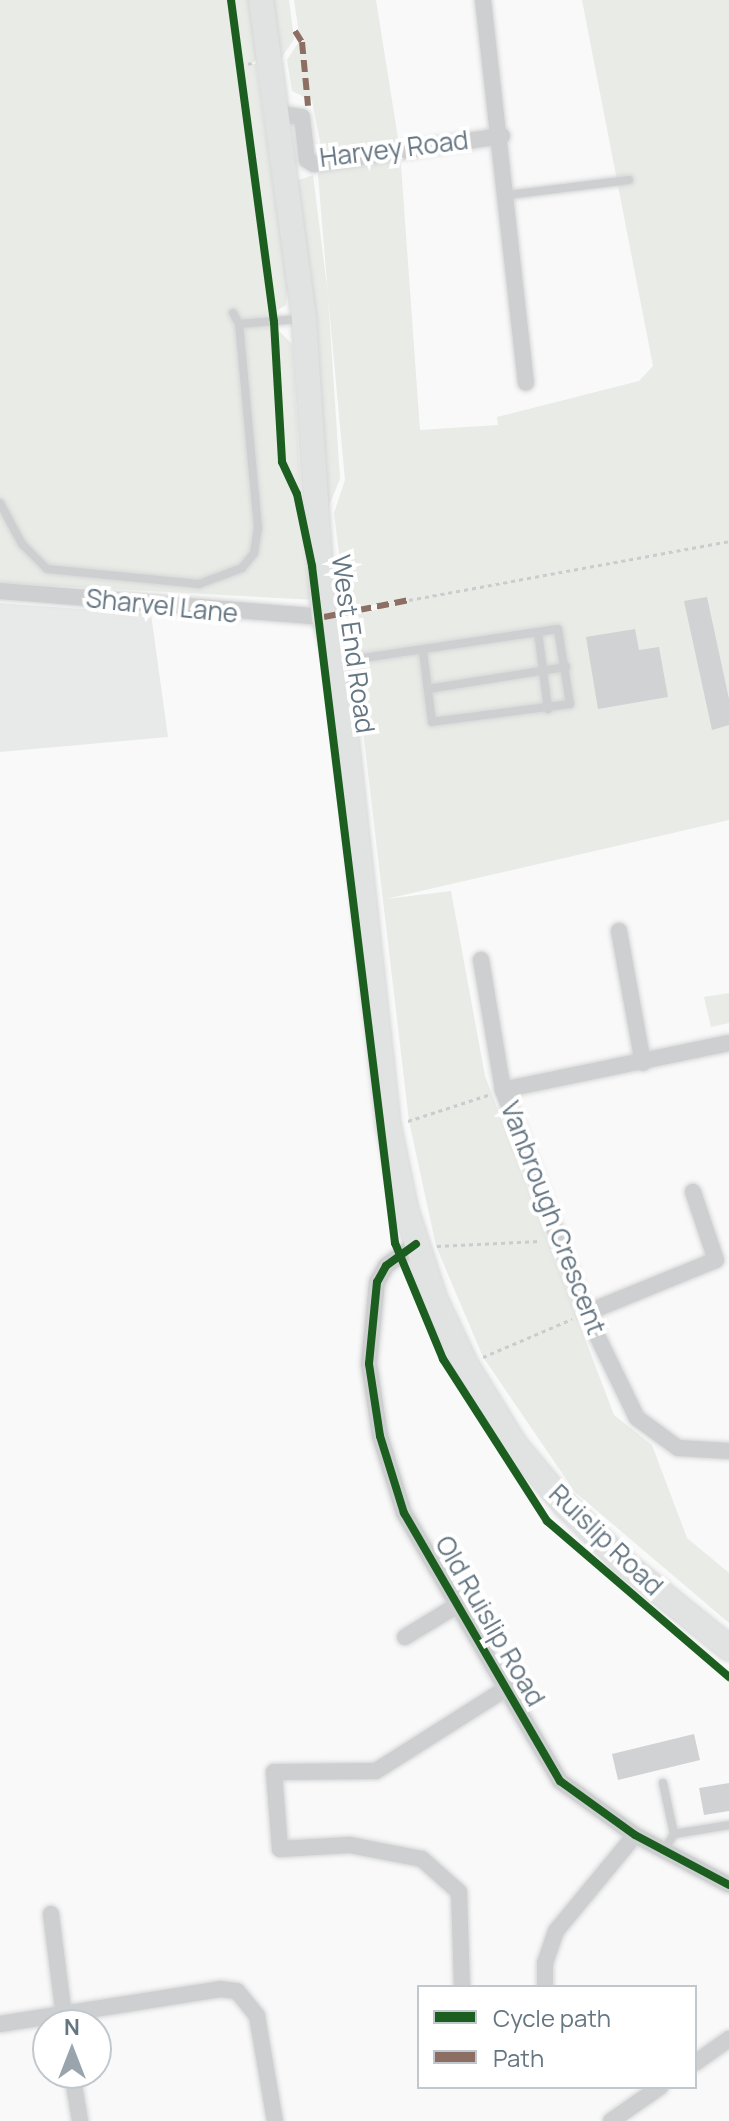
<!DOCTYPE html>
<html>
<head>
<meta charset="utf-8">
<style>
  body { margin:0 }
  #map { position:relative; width:729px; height:2121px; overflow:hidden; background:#f9f9f9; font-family:Manrope,sans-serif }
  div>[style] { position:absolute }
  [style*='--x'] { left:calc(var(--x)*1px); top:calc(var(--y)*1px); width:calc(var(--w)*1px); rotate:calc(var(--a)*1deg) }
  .built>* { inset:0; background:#e8e9e9 }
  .green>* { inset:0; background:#e8ebe6 }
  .building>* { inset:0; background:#d0d2d3 }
  .path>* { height:3px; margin-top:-1.5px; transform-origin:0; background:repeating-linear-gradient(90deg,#cbcccd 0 4px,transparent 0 8px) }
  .roads { filter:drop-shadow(0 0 2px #d5d6d7) drop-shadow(0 0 2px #d5d6d7) }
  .lane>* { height:8px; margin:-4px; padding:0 4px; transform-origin:4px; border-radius:4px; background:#cecfd0 }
  .street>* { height:16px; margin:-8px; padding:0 8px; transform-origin:8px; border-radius:8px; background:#cecfd0 }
  .primary>* { height:24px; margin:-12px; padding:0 12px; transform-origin:12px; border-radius:12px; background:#e1e2e2 }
  .quiet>* { height:6px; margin-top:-3px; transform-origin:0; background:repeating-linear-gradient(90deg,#8d6e63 0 12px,transparent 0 18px) }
  .cycleway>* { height:8px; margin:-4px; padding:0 4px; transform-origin:4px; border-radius:4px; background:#1b5e20 }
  span { translate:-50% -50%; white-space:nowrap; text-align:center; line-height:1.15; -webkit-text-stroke:8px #fff; paint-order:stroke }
  .street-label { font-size:26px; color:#657683 }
  .legend { position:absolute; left:417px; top:1985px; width:280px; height:104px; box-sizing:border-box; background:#fff; border:2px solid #c1c8cd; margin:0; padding:10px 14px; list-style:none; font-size:24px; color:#657683 }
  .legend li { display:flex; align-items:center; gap:16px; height:40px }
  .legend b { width:40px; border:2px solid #c1c8cd }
  .north { position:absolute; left:32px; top:2009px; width:80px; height:80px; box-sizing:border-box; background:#fff; border:2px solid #c1c8cd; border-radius:50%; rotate:0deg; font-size:22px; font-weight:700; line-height:32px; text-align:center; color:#657683 }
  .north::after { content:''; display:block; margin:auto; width:28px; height:36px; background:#99a4ac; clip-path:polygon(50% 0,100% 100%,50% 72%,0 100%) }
</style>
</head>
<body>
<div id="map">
  <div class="built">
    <i style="clip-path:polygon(0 603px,151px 614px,168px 737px,0 752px)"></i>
  </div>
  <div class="green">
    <i style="clip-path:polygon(0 0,249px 0,257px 60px,250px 64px,256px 64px,288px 288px,286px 305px,276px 311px,267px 245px,275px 333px,279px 361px,278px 330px,292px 344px,301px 490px,316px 600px,0 583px)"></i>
    <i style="clip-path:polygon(269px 0,289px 0,294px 39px,282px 57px,277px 57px)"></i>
    <i style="clip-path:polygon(294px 0,376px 0,400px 151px,420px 430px,498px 425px,497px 417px,639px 381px,653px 366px,582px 0,729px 0,729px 820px,386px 899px,451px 891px,485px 1076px,614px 1415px,652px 1445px,687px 1538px,729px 1573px,729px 1623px,575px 1492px,483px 1357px,436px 1246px,409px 1121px,356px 671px,353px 615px,381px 609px,382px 603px,346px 611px,334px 513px,345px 480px,328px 296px,340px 479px,326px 513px,296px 181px,313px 175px,328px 295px,318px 175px,324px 161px,312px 101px,292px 91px,287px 60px,300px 40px)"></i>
    <i style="clip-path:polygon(729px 993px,729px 1023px,711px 1027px,704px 997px)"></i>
  </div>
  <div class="building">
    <i style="clip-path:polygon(707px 597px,729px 699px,729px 725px,712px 730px,684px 601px)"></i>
    <i style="clip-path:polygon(635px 629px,639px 650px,659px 647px,668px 697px,598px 709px,586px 637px)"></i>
    <i style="clip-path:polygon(694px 1734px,700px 1760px,618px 1780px,612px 1754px)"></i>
    <i style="clip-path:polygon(729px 1783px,729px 1811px,704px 1815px,699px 1788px)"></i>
  </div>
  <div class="path">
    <i style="--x:240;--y:65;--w:12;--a:-9"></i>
    <i style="--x:409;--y:600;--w:325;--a:-10.4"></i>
    <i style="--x:408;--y:1121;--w:84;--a:-18"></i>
    <i style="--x:437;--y:1246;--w:104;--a:-2.8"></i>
    <i style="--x:483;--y:1357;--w:97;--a:-23.1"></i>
  </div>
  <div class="roads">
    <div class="lane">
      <i style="--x:508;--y:195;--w:122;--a:-7.1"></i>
      <i style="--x:233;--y:313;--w:13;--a:61"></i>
      <i style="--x:0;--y:503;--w:47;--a:61.8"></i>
      <i style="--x:22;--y:544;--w:35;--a:45"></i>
      <i style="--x:47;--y:569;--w:153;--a:5.6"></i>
      <i style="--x:199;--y:584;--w:46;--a:-20.4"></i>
      <i style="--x:242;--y:568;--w:19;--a:-51"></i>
      <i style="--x:254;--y:553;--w:25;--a:-81"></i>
      <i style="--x:258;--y:528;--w:205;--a:-95.3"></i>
      <i style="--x:239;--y:324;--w:60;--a:-4.8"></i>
      <i style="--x:538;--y:632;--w:78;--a:82.6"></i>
      <i style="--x:343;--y:661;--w:217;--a:-8.5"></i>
      <i style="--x:558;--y:629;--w:76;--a:80.9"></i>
      <i style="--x:570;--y:704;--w:139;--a:172.6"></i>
      <i style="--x:432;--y:722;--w:71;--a:-97.3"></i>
      <i style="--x:428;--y:689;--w:140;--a:-9.1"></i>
      <i style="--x:663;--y:1783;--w:52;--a:77.8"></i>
      <i style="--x:674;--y:1834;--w:19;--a:122"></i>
      <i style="--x:674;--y:1834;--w:56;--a:-9.3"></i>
    </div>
    <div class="street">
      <i style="--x:483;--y:0;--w:385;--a:83.6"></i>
      <i style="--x:276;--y:113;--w:26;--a:9"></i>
      <i style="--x:302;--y:117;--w:43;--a:83.4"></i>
      <i style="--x:307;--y:160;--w:8;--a:30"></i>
      <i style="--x:314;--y:164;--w:190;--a:-8.5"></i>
      <i style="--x:0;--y:591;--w:325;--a:4.6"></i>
      <i style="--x:619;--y:931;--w:134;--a:79.7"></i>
      <i style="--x:481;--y:960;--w:132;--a:80.4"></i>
      <i style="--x:729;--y:1043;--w:231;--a:168.3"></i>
      <i style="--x:503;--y:1090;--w:238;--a:69.6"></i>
      <i style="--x:586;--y:1313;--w:117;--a:64.1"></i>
      <i style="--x:637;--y:1418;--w:51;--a:36.2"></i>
      <i style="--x:678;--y:1448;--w:51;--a:3.4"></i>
      <i style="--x:416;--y:1244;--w:37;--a:144"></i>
      <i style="--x:386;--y:1266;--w:18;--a:119"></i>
      <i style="--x:377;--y:1282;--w:82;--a:95.6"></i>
      <i style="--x:369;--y:1364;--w:73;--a:81.3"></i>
      <i style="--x:380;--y:1436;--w:81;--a:72.7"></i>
      <i style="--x:404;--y:1513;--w:310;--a:59.8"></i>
      <i style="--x:560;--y:1781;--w:92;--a:35.8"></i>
      <i style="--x:635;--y:1835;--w:106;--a:28"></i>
      <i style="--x:586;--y:1313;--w:140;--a:-22.2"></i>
      <i style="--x:716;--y:1260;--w:72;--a:-108.7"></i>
      <i style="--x:405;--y:1637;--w:60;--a:-31.3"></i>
      <i style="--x:51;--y:1914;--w:112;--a:82.8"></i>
      <i style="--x:462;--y:1987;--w:95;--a:-91.8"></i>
      <i style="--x:459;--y:1892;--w:50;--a:-138.3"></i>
      <i style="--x:422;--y:1859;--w:73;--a:-169"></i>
      <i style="--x:350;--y:1845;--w:70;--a:176.7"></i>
      <i style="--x:280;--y:1849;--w:77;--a:-94.5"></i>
      <i style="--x:274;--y:1772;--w:102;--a:-0.6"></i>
      <i style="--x:376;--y:1771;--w:155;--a:-32.4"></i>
      <i style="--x:545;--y:1987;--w:24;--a:-90"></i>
      <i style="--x:545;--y:1963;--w:34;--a:-71"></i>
      <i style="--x:556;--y:1931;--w:124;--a:-50.5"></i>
      <i style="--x:0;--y:2024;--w:223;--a:-9"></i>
      <i style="--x:220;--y:1989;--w:17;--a:7"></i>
      <i style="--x:237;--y:1991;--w:32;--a:51"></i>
      <i style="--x:257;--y:2016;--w:107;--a:80.3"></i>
      <i style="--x:695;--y:2063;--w:42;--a:-35.2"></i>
      <i style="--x:72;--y:2073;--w:49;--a:80.5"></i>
      <i style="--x:611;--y:2121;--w:60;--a:-34.8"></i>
    </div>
    <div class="primary">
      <i style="--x:261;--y:0;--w:322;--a:82.3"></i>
      <i style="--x:304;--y:319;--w:299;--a:86.2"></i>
      <i style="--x:324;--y:617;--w:47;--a:72.7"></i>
      <i style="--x:338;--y:662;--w:469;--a:83.8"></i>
      <i style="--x:389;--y:1128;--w:84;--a:78.3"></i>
      <i style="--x:406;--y:1210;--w:94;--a:72"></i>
      <i style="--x:435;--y:1299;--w:73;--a:64.8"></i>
      <i style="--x:466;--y:1365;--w:94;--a:58.5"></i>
      <i style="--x:515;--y:1445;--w:80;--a:50.1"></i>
      <i style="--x:566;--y:1506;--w:83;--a:44.5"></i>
      <i style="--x:625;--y:1564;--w:134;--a:38.9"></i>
    </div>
  </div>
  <div class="quiet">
    <i style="--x:295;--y:31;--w:13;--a:58"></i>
    <i style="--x:302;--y:42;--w:64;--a:84.6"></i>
    <i style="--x:324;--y:617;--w:87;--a:-11.3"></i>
  </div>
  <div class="cycleway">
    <i style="--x:231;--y:0;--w:325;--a:82.4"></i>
    <i style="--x:274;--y:322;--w:140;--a:86.7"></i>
    <i style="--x:282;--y:462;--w:35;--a:65"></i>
    <i style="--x:297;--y:494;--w:74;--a:78.2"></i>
    <i style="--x:312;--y:566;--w:682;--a:83.01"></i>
    <i style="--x:395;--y:1243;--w:126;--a:67.5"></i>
    <i style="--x:443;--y:1359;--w:193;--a:57.3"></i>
    <i style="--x:547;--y:1521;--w:240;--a:40.6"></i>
    <i style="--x:416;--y:1244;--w:37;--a:144"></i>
    <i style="--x:386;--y:1266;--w:18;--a:119"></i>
    <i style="--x:377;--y:1282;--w:82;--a:95.6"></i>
    <i style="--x:369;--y:1364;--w:73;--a:81.3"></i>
    <i style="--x:380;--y:1436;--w:81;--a:72.7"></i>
    <i style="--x:404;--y:1513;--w:310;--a:59.8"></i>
    <i style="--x:560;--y:1781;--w:92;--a:35.8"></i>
    <i style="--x:635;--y:1835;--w:106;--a:28"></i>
  </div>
  <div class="street-label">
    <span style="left:394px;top:149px;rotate:-7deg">Harvey Road</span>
    <span style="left:162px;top:606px;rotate:6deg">Sharvel Lane</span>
    <span style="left:353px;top:644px;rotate:82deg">West End Road</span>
    <span style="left:553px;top:1218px;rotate:69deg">Vanbrough Crescent</span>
    <span style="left:606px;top:1540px;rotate:44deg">Ruislip Road</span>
    <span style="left:490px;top:1621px;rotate:60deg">Old Ruislip Road</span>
  </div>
  <ul class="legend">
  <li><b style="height:10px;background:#1b5e20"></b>Cycle path</li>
  <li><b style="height:10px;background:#8d6e63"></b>Path</li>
  </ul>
  <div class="north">N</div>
</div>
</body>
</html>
